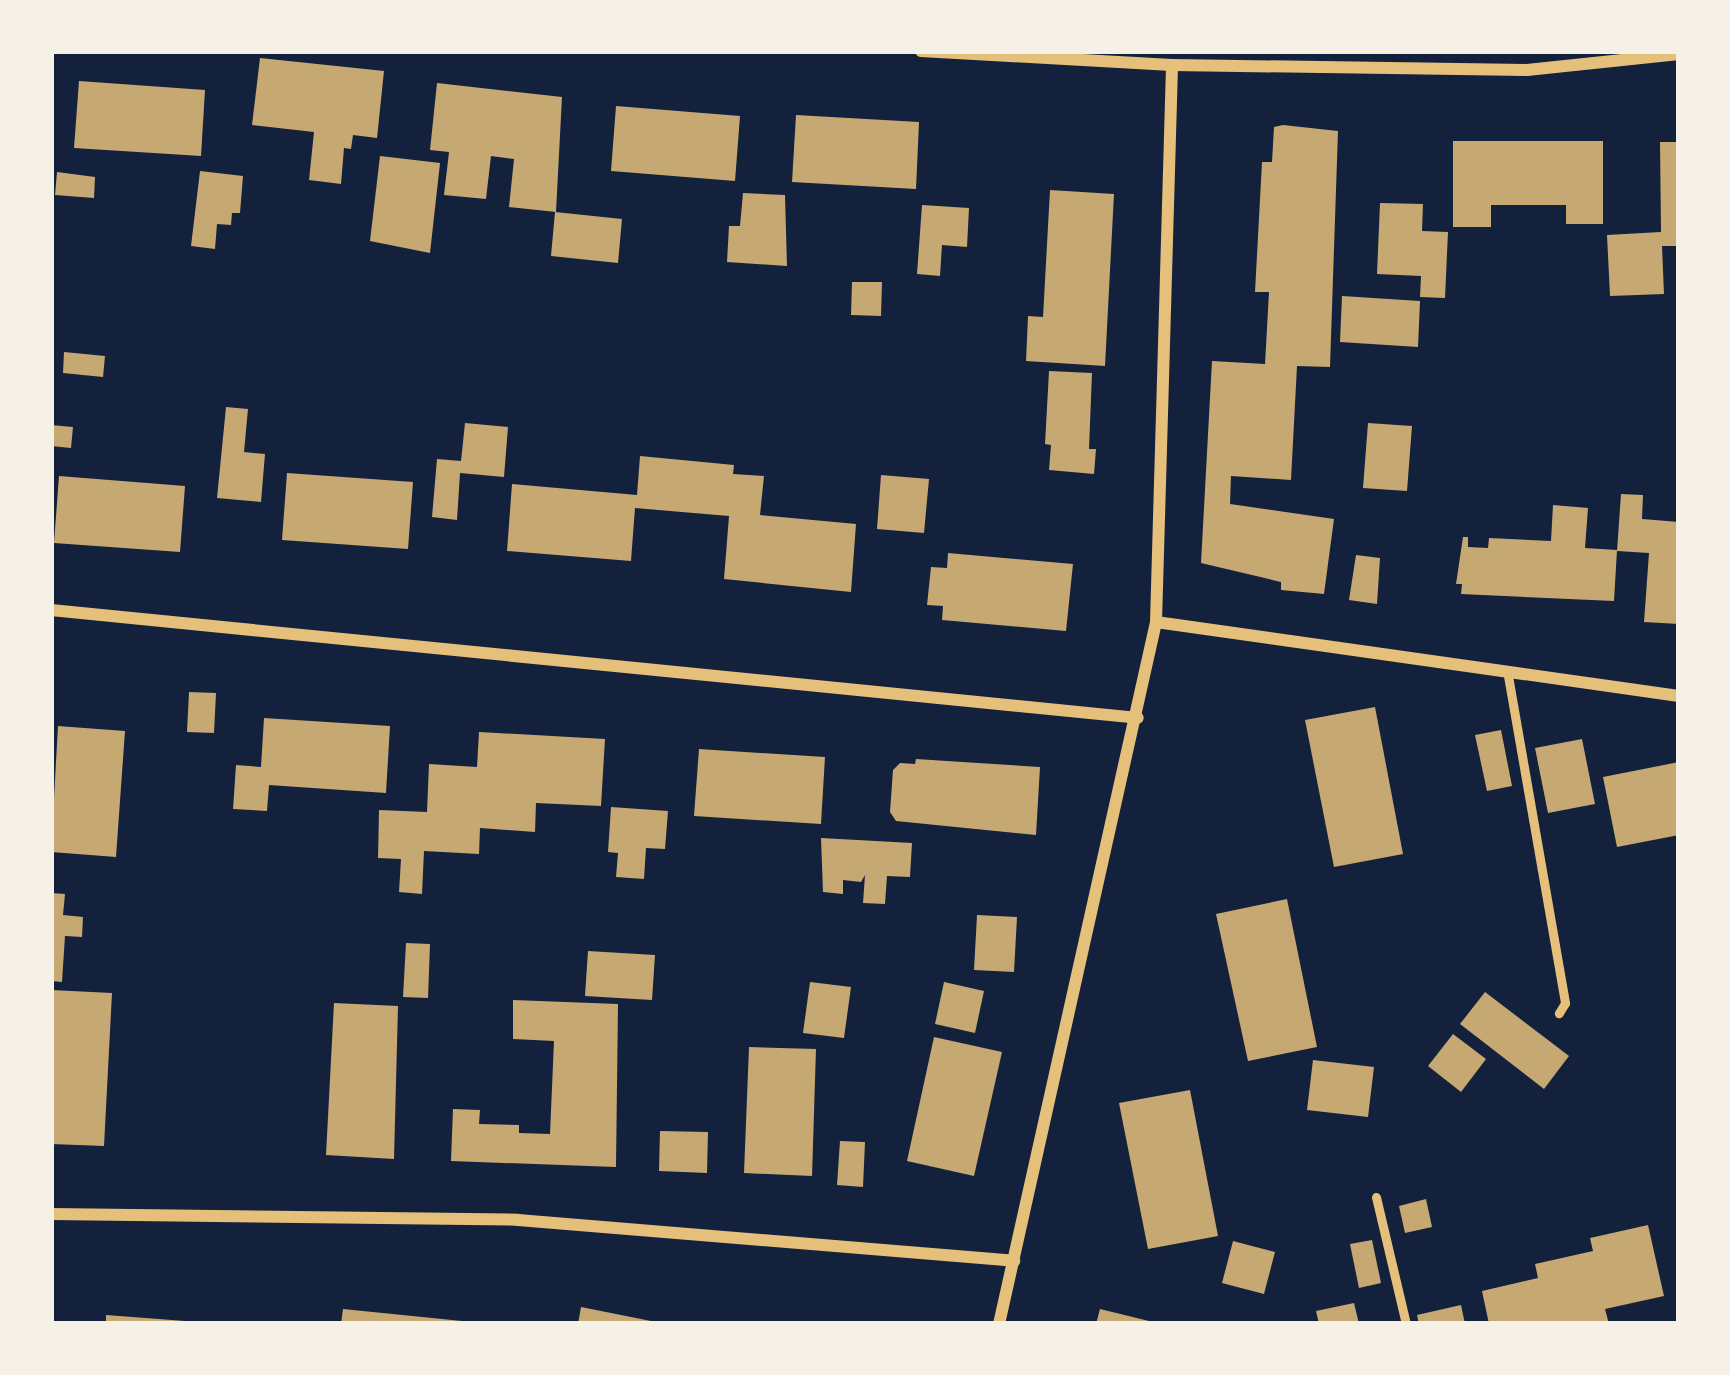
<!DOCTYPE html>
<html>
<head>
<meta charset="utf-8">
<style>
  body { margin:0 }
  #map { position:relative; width:1730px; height:1375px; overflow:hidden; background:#14213d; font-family:"Nunito Sans",sans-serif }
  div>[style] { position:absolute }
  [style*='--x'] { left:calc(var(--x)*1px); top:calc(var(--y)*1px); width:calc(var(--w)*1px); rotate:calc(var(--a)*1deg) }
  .building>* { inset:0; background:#c6a872 }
  .service>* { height:9px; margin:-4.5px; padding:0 4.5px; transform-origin:4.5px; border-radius:4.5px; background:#e5c07b }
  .minor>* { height:12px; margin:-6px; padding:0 6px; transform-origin:6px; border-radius:6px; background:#e5c07b }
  span { translate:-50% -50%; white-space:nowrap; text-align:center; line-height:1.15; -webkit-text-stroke:10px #f6f1e7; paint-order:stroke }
  .frame { position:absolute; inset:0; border:54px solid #f6f1e7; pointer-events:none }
</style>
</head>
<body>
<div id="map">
  <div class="building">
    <i style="clip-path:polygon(260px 58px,384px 71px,377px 138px,353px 135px,351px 149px,344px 148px,341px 184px,309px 180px,314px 132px,252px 125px)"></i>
    <i style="clip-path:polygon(79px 81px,205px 90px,201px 156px,74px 148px)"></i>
    <i style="clip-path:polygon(437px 83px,562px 97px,556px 212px,509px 207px,514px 159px,491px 156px,486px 199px,444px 195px,449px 152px,430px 150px)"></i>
    <i style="clip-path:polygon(616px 106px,740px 116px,735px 181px,611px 171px)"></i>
    <i style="clip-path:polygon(796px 115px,919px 122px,916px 189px,792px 182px)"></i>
    <i style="clip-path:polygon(1283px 125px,1338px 131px,1330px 367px,1297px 366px,1291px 480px,1231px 476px,1230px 504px,1334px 519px,1324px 594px,1281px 590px,1281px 582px,1201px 563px,1212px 361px,1265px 364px,1269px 292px,1255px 292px,1262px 162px,1272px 162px,1274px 127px)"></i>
    <i style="clip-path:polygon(1453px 141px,1603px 141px,1603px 224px,1566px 224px,1566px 205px,1491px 205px,1491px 227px,1453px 227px)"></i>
    <i style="clip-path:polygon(1660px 142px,1679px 142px,1679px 246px,1662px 246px,1664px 294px,1610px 296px,1607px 235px,1661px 232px)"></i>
    <i style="clip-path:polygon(380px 156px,440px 163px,430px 253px,370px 241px)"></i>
    <i style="clip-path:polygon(200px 171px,243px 176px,240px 213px,232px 213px,231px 225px,217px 224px,215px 249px,191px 246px)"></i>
    <i style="clip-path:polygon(57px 172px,95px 177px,94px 198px,55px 195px)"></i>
    <i style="clip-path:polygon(1050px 190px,1114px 194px,1105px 366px,1026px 361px,1028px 316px,1043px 317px)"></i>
    <i style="clip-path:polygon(743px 193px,785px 195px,787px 266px,727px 262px,729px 226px,740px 226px)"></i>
    <i style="clip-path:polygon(1380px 203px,1423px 204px,1422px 231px,1448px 232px,1445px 298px,1420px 297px,1421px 276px,1377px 274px)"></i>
    <i style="clip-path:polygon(922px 205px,969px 208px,967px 247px,942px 245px,940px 276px,917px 274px)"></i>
    <i style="clip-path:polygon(555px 212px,622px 219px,618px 263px,551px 256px)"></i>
    <i style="clip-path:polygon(852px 282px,882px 282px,881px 316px,851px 315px)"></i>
    <i style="clip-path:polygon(1342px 296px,1420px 301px,1418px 347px,1340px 342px)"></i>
    <i style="clip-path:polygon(64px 352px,105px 356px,103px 377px,63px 373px)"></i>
    <i style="clip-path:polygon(1049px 371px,1092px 373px,1089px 449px,1096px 449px,1094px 474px,1049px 470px,1051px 445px,1045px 444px)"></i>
    <i style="clip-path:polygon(226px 407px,248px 409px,244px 452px,265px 454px,261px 502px,217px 498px)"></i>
    <i style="clip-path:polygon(465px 423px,508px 427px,504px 477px,460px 473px,457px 520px,432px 517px,437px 459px,461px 461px)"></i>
    <i style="clip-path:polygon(1368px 423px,1412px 426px,1407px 491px,1363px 488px)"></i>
    <i style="clip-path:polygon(51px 425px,73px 427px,71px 448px,51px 446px)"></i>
    <i style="clip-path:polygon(640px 456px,734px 465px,733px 474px,764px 476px,760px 515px,856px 524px,851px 592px,724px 579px,729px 516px,635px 508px,631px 561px,507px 551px,512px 484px,637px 495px)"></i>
    <i style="clip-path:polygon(287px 473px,413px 482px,408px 549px,282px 540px)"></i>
    <i style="clip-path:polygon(881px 475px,929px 479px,924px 533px,877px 529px)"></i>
    <i style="clip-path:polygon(59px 476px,185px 486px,180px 552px,54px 543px)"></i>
    <i style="clip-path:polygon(1621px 494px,1643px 495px,1642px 519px,1679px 522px,1679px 624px,1644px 622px,1649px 553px,1617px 551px)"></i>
    <i style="clip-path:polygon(1553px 505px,1588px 508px,1585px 548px,1617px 550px,1614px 601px,1461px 594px,1462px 584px,1456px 584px,1463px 537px,1468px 537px,1468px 547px,1488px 548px,1489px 538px,1551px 541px)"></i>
    <i style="clip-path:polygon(948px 553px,1073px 564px,1066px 631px,942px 620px,943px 606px,927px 605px,931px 567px,947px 568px)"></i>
    <i style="clip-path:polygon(1356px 555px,1380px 558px,1377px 604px,1349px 600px)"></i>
    <i style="clip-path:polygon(189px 692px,216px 693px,214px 733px,187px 732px)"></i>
    <i style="clip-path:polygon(1375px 707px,1403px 854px,1334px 867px,1305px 720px)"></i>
    <i style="clip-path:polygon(264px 718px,390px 726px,386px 793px,269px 785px,267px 811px,233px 809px,236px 765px,261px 767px)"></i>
    <i style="clip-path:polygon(58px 726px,125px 731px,116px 857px,51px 852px)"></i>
    <i style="clip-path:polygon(1501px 730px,1512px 786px,1487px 791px,1475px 735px)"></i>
    <i style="clip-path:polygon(479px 732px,605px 739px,601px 806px,536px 803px,535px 832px,480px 828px,479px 854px,424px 851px,422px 894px,399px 892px,401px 859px,378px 858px,379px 810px,427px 812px,429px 764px,477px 767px)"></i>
    <i style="clip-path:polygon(1582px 739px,1595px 804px,1548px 813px,1535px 748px)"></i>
    <i style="clip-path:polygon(699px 749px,825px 757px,821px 824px,694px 816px)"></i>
    <i style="clip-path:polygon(916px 759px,1040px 767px,1036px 835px,896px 821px,890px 812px,893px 770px,900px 763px,915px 764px)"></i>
    <i style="clip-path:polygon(1679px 762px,1679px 835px,1617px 847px,1603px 777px)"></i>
    <i style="clip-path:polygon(611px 807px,668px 811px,665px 849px,646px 848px,644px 879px,616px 877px,618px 853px,608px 852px)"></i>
    <i style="clip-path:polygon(821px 838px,912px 843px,910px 877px,887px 876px,885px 904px,863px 903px,865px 875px,861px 882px,843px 880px,843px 894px,823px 892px)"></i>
    <i style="clip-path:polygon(51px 893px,65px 894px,63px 915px,83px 917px,82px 937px,65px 936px,62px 982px,51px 981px)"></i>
    <i style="clip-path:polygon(1287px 899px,1317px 1047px,1248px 1061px,1216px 914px)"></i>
    <i style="clip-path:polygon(977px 915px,1017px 917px,1014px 972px,974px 970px)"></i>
    <i style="clip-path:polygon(406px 943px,430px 944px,428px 998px,403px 997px)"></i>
    <i style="clip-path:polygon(588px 951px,655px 955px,652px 1000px,585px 996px)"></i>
    <i style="clip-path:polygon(810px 982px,851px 987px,844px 1038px,803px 1033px)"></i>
    <i style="clip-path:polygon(944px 982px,984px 991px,975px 1033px,935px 1024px)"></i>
    <i style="clip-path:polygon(51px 990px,112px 993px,104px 1146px,51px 1144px)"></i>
    <i style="clip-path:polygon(1485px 992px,1569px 1056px,1544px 1089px,1460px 1024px)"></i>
    <i style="clip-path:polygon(513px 1000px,618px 1004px,616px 1167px,451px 1161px,453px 1109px,480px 1110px,479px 1124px,519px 1125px,519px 1133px,550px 1134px,554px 1041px,513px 1039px)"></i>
    <i style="clip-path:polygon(334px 1003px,398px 1006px,394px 1159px,326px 1155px)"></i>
    <i style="clip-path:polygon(1453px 1034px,1486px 1059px,1461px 1092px,1428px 1066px)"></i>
    <i style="clip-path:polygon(934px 1037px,1002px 1052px,974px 1176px,907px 1161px)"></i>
    <i style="clip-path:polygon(749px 1047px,816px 1049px,812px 1176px,744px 1173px)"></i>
    <i style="clip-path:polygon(1313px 1060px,1374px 1067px,1368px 1117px,1307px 1110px)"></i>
    <i style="clip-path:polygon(1190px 1090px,1218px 1236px,1148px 1249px,1119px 1103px)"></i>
    <i style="clip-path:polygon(660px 1131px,708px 1132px,707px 1173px,659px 1171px)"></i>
    <i style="clip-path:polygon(840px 1141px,865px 1142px,863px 1187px,837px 1185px)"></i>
    <i style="clip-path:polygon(1426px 1199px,1432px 1227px,1405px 1233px,1399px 1206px)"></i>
    <i style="clip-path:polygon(1648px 1225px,1664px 1296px,1605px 1309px,1609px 1324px,1489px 1324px,1482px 1291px,1538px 1278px,1535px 1264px,1593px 1251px,1590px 1238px)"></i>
    <i style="clip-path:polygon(1372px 1240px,1381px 1283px,1359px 1288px,1350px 1244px)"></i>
    <i style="clip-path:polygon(1233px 1241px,1275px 1252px,1264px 1294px,1222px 1283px)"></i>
    <i style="clip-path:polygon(1354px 1303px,1359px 1324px,1319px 1324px,1316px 1311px)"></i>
    <i style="clip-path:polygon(1461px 1305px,1465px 1324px,1419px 1324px,1417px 1315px)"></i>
    <i style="clip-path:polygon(581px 1307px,656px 1322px,656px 1324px,578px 1324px)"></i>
    <i style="clip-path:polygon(343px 1309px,462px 1321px,462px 1324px,341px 1324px)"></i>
    <i style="clip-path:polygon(1100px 1309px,1153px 1322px,1153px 1324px,1096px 1324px)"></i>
    <i style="clip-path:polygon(106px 1315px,185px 1321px,185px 1324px,106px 1324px)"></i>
  </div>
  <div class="service">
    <i style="--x:1507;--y:670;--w:338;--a:80.1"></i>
    <i style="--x:1565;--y:1003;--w:12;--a:121"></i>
    <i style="--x:1376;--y:1197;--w:130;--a:76.7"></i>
  </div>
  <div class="minor">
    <i style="--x:921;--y:51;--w:251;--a:3.2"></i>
    <i style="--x:1172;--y:65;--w:355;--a:0.8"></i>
    <i style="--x:1527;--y:70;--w:153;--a:-6"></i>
    <i style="--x:51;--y:610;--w:1092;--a:5.67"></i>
    <i style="--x:1156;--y:622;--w:528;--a:8.05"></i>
    <i style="--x:51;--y:1214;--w:467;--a:0.7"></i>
    <i style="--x:518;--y:1220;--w:498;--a:4.7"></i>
    <i style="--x:999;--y:1324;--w:719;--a:-77.39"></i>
    <i style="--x:1156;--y:622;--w:557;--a:-88.35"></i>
  </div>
  <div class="frame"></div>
</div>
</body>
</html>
